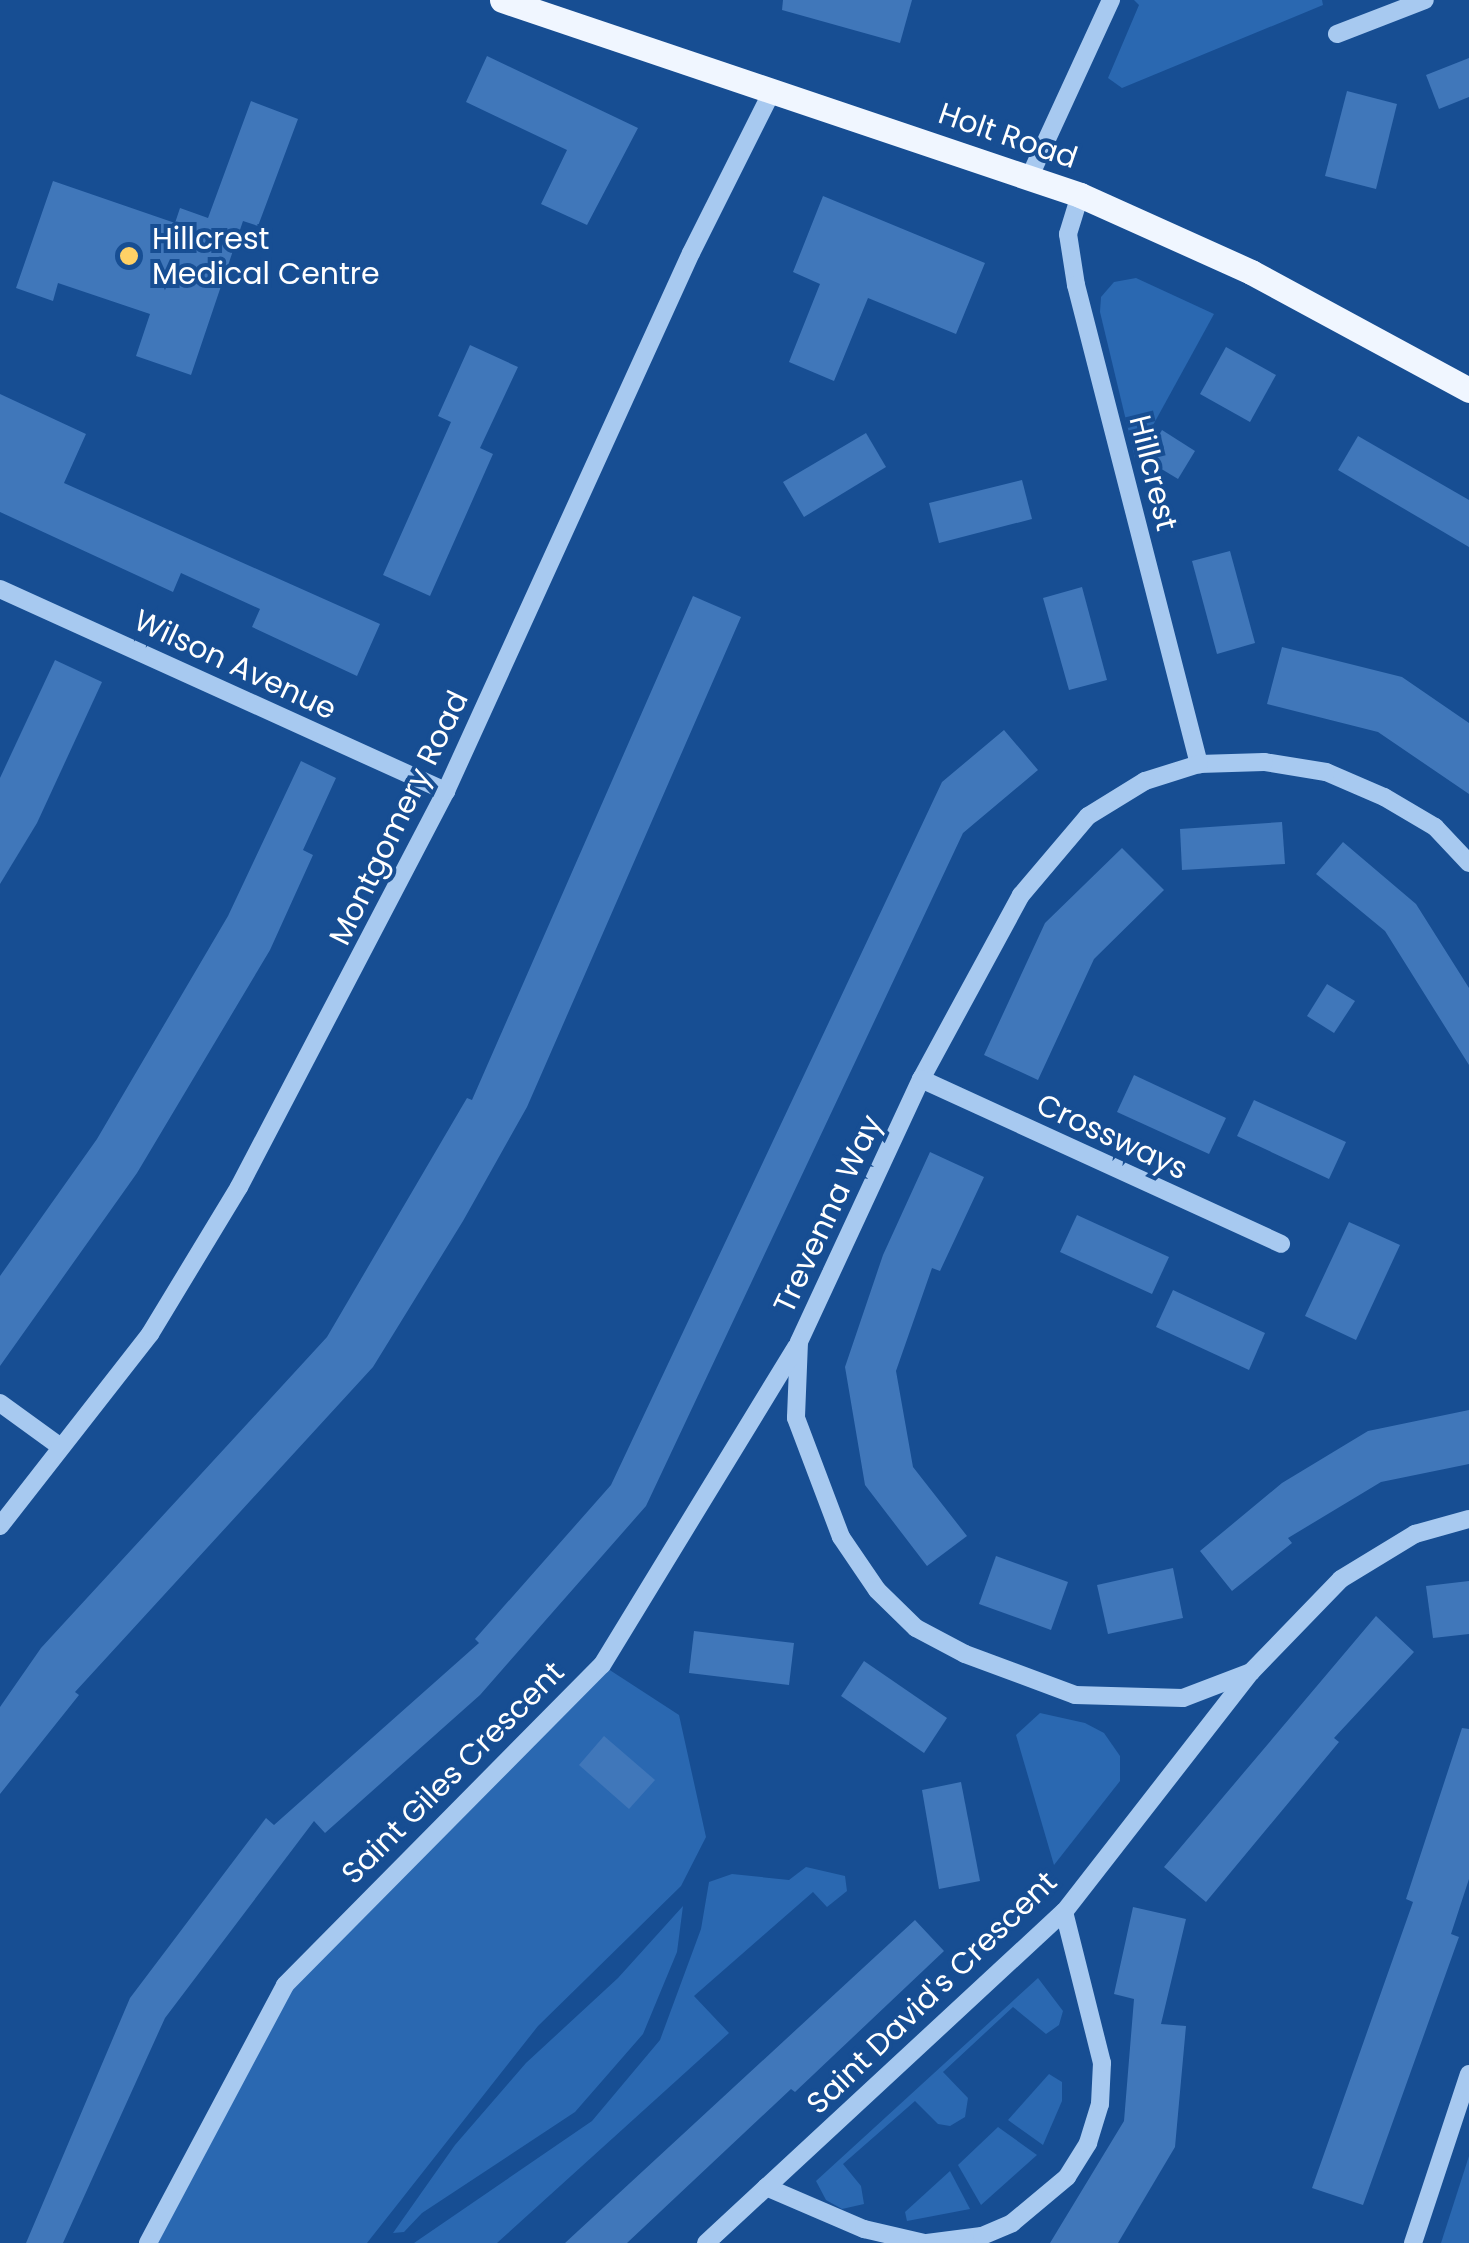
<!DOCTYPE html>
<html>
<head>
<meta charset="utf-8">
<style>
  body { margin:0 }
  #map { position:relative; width:1469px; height:2243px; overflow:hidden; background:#174e93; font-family:Poppins,sans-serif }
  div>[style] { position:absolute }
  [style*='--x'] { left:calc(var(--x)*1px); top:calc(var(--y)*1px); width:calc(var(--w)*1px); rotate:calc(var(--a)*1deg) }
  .green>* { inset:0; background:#2a68b1 }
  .building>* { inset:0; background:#4077ba }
  .minor>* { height:18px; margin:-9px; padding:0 9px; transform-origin:9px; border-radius:9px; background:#a7c9f0 }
  .major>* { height:25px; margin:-12.5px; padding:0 12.5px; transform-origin:12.5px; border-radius:12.5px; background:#f0f6ff }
  .dots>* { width:28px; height:28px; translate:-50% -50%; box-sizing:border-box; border:5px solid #174e93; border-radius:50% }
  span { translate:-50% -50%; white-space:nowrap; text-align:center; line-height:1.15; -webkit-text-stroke:8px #174e93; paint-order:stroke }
  .street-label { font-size:30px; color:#fff }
  .poi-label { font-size:30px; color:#fff }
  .left { translate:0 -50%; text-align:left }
</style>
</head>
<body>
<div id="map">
  <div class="green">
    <i style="clip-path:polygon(1134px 0,1322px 0,1323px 5px,1122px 88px,1108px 78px,1139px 5px)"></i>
    <i style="clip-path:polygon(1136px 278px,1214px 314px,1135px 458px,1100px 312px,1101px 297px,1114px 282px)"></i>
    <i style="clip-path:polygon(602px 1665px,679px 1715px,706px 1837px,681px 1886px,538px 2026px,367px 2243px,148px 2243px,285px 1985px)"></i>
    <i style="clip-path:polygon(1040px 1713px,1085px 1723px,1104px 1733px,1120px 1756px,1120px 1781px,1054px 1865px,1016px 1735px)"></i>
    <i style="clip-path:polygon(806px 1867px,845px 1876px,847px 1891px,827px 1907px,813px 1892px,694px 1996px,729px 2033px,497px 2243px,414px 2243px,592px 2121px,660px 2040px,701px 1929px,709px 1882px,732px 1874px,789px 1880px)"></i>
    <i style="clip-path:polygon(683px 1906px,677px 1952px,643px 2034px,575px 2112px,422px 2213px,404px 2232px,393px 2233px,455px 2145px,526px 2063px,618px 1978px)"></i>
    <i style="clip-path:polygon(1038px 1978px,1063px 2011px,1059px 2025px,1046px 2034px,1013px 2007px,943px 2072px,968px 2098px,965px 2117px,950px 2126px,938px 2124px,915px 2101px,843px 2164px,861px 2186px,864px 2204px,842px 2209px,826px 2200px,816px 2181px)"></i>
    <i style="clip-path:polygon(1049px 2074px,1062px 2082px,1062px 2101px,1043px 2145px,1008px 2120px)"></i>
    <i style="clip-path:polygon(998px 2127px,1037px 2155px,981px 2205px,958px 2165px)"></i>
    <i style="clip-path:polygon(1469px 2156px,1469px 2243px,1441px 2243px)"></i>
    <i style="clip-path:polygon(950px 2171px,970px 2209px,907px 2221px,905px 2212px)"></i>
  </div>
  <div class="building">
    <i style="clip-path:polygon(783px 0,912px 0,900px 43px,782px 10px)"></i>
    <i style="clip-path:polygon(487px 56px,638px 128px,587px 225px,541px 204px,567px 150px,466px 102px)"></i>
    <i style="clip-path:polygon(1469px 58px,1469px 97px,1439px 109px,1426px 75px)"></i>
    <i style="clip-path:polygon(1347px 91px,1397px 104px,1376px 189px,1325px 176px)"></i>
    <i style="clip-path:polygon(251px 101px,298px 119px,258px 226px,243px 221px,191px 375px,136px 356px,150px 314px,58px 283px,53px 301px,16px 288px,53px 181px,175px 223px,180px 208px,208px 218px)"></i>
    <i style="clip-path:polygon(823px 196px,985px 263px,956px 334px,868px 298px,834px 381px,789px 362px,820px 284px,793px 272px)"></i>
    <i style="clip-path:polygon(470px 345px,518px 367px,480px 448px,493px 454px,430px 596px,383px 575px,451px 422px,438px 416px)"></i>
    <i style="clip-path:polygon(1226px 347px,1276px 375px,1250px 422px,1200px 394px)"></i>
    <i style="clip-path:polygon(0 394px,86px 434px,64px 483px,380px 624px,357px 676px,252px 627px,260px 609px,181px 573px,173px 592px,0 512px)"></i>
    <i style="clip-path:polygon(1162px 430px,1195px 451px,1178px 479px,1145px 459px)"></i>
    <i style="clip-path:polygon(866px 433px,886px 467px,804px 517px,783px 482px)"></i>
    <i style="clip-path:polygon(1358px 436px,1469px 500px,1469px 547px,1338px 470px)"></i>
    <i style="clip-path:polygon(1022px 480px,1032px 519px,939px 543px,929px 503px)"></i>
    <i style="clip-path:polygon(1230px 551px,1255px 643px,1217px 654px,1192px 561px)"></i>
    <i style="clip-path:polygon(1082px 587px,1107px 680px,1069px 690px,1043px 598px)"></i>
    <i style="clip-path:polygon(693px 596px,741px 617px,527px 1107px,463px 1221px,373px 1367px,75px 1692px,79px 1695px,0 1794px,0 1707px,41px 1648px,327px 1337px,467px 1098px,472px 1100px)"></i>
    <i style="clip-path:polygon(1282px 647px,1402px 677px,1469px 723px,1469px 794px,1378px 732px,1267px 704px)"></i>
    <i style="clip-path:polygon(55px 660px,102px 682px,37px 823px,0 884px,0 778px)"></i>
    <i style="clip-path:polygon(1004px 730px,1038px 770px,963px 833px,646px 1506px,480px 1695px,325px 1833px,314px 1821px,165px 2018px,63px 2243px,26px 2243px,130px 1998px,266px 1818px,274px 1825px,479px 1643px,475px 1639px,611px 1485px,942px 782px)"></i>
    <i style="clip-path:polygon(301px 761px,336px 778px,303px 850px,313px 855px,270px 950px,137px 1173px,0 1366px,0 1276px,97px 1139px,228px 916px)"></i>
    <i style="clip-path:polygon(1282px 822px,1285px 864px,1182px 870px,1180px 829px)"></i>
    <i style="clip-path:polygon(1343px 842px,1416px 904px,1469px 988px,1469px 1065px,1385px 931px,1316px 874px)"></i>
    <i style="clip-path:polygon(1122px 848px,1164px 890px,1094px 959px,1038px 1080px,984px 1055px,1045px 923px)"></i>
    <i style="clip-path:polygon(1327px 984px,1355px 1001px,1334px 1033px,1307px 1016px)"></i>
    <i style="clip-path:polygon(1134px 1075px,1226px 1118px,1209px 1154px,1117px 1112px)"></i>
    <i style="clip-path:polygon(1254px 1100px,1346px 1142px,1329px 1179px,1237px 1136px)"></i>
    <i style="clip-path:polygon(930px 1152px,984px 1177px,940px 1271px,932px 1268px,896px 1371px,913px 1467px,967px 1536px,927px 1566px,865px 1485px,845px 1367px,883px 1255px)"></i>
    <i style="clip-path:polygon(1077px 1215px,1169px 1257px,1152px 1294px,1060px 1252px)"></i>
    <i style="clip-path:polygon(1349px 1222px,1400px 1245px,1356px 1340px,1305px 1316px)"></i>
    <i style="clip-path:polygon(1173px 1290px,1265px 1333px,1249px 1370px,1156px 1327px)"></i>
    <i style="clip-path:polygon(1469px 1410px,1469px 1464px,1381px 1482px,1288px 1538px,1292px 1543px,1232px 1591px,1200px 1551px,1282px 1483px,1368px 1431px)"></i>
    <i style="clip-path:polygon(996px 1556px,1068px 1582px,1051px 1630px,979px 1604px)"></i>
    <i style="clip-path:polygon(1173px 1568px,1183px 1618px,1108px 1634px,1097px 1585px)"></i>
    <i style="clip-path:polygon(1469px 1581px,1469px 1634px,1433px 1638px,1426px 1586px)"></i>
    <i style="clip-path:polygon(1376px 1616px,1414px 1652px,1334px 1738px,1339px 1742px,1206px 1902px,1164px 1867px)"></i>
    <i style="clip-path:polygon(694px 1631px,794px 1643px,789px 1685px,689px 1673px)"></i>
    <i style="clip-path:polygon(864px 1661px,947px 1718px,924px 1753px,841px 1696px)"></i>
    <i style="clip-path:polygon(1462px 1728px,1469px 1729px,1469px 1879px,1451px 1934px,1459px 1937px,1363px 2205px,1312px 2188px,1413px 1902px,1406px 1899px)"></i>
    <i style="clip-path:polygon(604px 1736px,655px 1780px,629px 1809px,579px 1765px)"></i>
    <i style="clip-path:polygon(961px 1782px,980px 1881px,939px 1889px,922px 1790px)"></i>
    <i style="clip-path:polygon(1133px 1907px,1186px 1919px,1161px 2024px,1186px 2026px,1175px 2147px,1118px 2243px,1050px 2243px,1124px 2121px,1134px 1999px,1114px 1994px)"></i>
    <i style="clip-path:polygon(915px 1920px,944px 1951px,795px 2092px,791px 2089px,627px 2243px,565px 2243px)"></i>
  </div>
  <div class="minor">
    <i style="--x:1337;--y:34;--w:94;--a:-21.1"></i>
    <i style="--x:1030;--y:176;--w:194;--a:-65.3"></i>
    <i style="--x:1080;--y:195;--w:41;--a:107.1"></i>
    <i style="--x:1068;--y:234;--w:52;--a:81.1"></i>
    <i style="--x:1076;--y:285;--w:495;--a:75.6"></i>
    <i style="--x:0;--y:589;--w:490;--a:24.4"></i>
    <i style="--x:1469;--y:863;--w:50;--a:-133.4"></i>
    <i style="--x:1435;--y:827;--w:59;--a:-149.5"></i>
    <i style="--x:1384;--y:797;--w:63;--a:-156.7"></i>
    <i style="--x:1326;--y:772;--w:63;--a:-170.8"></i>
    <i style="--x:1264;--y:762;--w:65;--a:178.2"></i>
    <i style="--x:1199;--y:764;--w:57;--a:162.5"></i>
    <i style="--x:1145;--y:781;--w:67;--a:148.4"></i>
    <i style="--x:1088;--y:816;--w:104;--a:130.3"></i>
    <i style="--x:1021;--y:895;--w:209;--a:118.5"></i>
    <i style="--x:921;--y:1079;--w:290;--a:114.9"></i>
    <i style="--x:799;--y:1342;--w:76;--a:92.3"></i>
    <i style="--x:796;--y:1418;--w:127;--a:69.3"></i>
    <i style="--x:841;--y:1537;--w:64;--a:55.8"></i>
    <i style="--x:877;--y:1590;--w:54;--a:44.3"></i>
    <i style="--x:916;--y:1628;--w:55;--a:28"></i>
    <i style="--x:965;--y:1654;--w:117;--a:20.4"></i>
    <i style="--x:1075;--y:1695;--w:108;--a:1.6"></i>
    <i style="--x:1183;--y:1698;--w:73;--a:-20.9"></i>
    <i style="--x:1251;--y:1672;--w:129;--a:-45.9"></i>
    <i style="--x:1341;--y:1579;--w:87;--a:-31.3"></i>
    <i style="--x:1415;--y:1534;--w:56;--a:-15.5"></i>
    <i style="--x:921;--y:1079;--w:396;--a:24.6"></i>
    <i style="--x:0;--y:1403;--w:72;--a:35.9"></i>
    <i style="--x:0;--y:1526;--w:244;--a:-52"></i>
    <i style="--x:150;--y:1334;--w:172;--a:-58.8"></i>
    <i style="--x:239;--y:1187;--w:447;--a:-62.4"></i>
    <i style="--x:446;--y:791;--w:591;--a:-65.52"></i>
    <i style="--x:691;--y:253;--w:181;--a:-63.4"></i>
    <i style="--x:766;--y:2187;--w:107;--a:23.2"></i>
    <i style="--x:864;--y:2229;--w:62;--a:13.1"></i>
    <i style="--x:148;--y:2243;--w:292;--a:-62"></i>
    <i style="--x:285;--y:1985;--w:450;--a:-45.3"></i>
    <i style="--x:602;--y:1665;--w:373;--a:-58.6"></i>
    <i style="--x:706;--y:2243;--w:488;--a:-42.8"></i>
    <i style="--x:1064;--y:1912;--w:301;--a:-52.1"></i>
    <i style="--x:927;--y:2243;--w:55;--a:-7.3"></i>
    <i style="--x:982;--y:2236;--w:33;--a:-23"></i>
    <i style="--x:1012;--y:2223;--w:72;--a:-39.9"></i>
    <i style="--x:1067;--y:2177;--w:40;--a:-58"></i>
    <i style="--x:1088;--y:2143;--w:41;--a:-72.9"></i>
    <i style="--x:1100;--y:2104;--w:41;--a:-87.2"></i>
    <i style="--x:1102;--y:2063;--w:156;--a:-104.1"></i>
    <i style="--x:1413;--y:2243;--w:178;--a:-71.7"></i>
  </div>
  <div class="major">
    <i style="--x:502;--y:0;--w:610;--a:18.64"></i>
    <i style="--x:1080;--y:195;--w:188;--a:24.2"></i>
    <i style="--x:1251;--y:272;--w:248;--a:28.4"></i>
  </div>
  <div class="dots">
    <i style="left:129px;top:256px;background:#ffd166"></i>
  </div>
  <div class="street-label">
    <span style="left:1008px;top:136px;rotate:19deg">Holt Road</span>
    <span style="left:1153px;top:473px;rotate:76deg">Hillcrest</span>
    <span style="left:235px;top:665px;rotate:25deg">Wilson Avenue</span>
    <span style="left:399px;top:818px;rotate:-64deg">Montgomery Road</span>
    <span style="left:1112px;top:1137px;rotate:25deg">Crossways</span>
    <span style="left:828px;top:1214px;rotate:-65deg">Trevenna Way</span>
    <span style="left:453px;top:1773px;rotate:-45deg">Saint Giles Crescent</span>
    <span style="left:932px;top:1993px;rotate:-44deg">Saint David's Crescent</span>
  </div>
  <div class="poi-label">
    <span class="left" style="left:152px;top:256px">Hillcrest<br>Medical Centre</span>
  </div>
</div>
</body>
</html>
